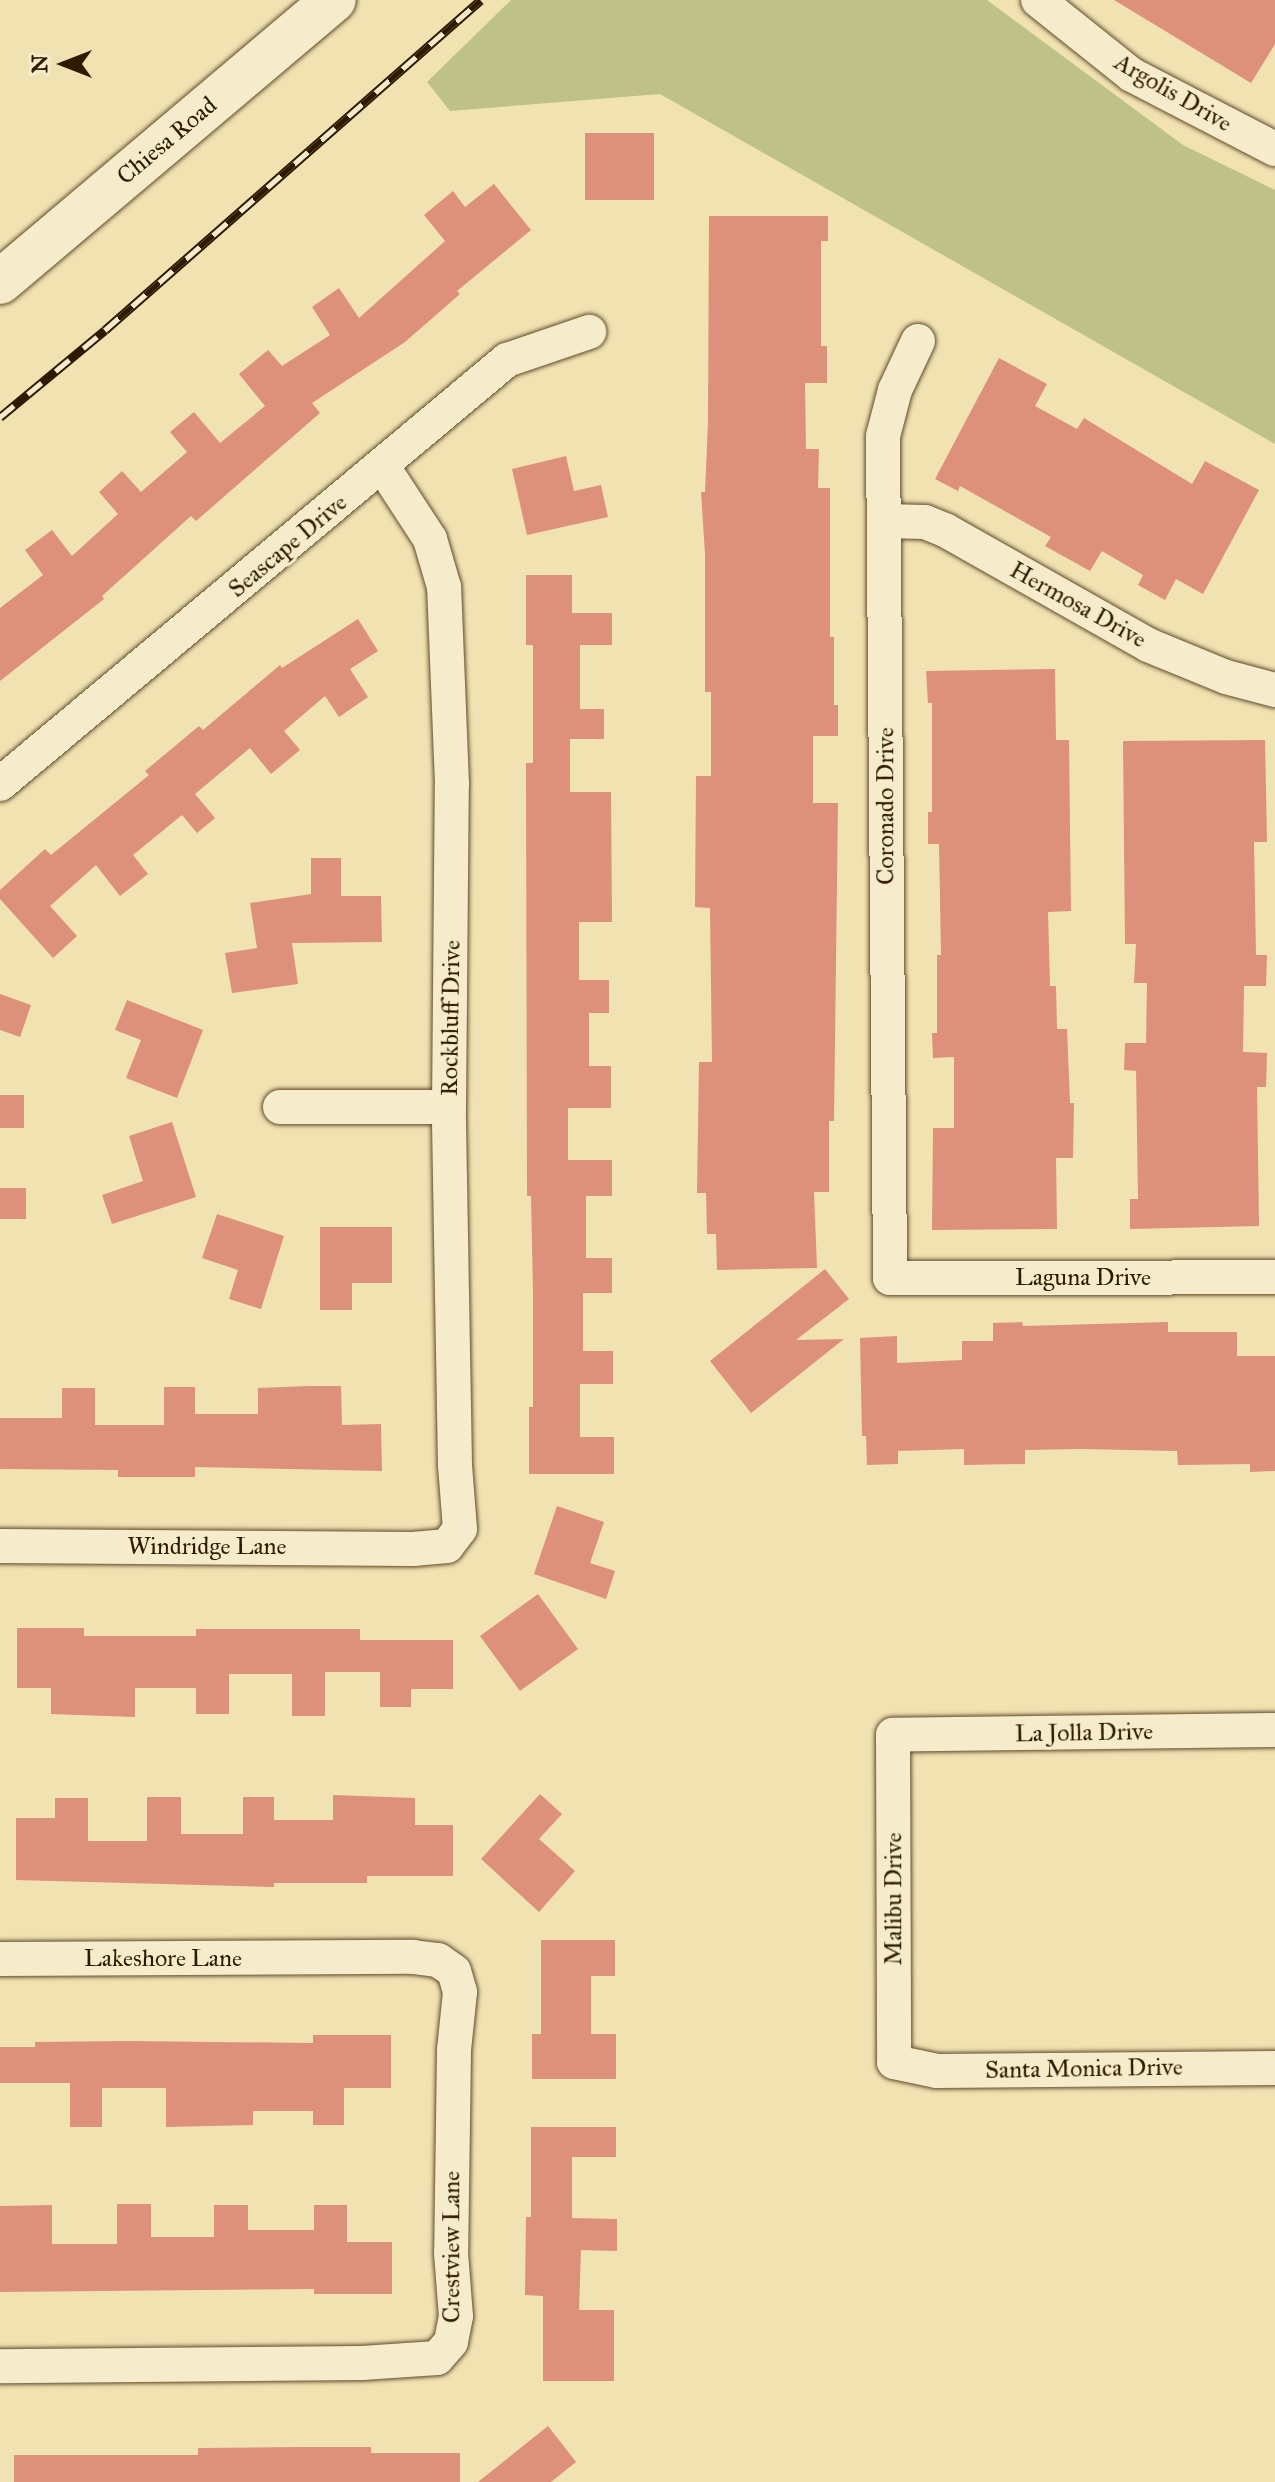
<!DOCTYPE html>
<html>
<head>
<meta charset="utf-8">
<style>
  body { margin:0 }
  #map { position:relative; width:1275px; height:2482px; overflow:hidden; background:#f1e2b1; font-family:"IM FELL Great Primer",serif }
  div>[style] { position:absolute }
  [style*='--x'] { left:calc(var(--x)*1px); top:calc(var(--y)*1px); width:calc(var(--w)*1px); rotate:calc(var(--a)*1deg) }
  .green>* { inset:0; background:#bec289 }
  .building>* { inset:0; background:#dd907a }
  .roads { filter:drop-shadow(0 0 2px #604c2c) drop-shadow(0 0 2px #604c2c) }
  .minor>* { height:34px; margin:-17px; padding:0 17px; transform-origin:17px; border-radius:17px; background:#f6eccc }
  .secondary>* { height:44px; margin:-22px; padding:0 22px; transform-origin:22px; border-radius:22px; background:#f6eccc }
  .rail>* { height:9px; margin-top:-4.5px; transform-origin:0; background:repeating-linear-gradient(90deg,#f6eccc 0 18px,#2f1a00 0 36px); box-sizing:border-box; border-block:2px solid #2f1a00 }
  span { translate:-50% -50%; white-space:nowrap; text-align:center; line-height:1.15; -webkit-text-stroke:6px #f6eccc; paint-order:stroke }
  .street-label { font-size:24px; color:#2f1a00 }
  .north { position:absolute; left:24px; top:24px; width:80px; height:80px; -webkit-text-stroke:6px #f6eccc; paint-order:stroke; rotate:270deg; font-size:22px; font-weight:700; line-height:32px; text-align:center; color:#2f1a00 }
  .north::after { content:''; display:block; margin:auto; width:28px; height:36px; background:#2f1a00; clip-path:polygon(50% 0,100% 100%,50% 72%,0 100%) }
</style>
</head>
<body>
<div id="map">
  <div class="green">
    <i style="clip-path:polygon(511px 0,987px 0,1183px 145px,1275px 190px,1275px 444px,660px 94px,450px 111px,427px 82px)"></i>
  </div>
  <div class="building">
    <i style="clip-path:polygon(1114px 0,1275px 0,1275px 44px,1251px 83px)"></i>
    <i style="clip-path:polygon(585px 133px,654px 133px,654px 200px,585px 200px)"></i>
    <i style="clip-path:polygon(494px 184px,531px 230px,457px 291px,460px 294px,405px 342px,312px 403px,320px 413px,196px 521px,191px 516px,102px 596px,104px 599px,0 681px,0 608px,43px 575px,25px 550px,52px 530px,72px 556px,118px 514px,99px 492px,122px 471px,141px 492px,187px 452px,170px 432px,194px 412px,220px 443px,265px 406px,239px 374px,268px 350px,282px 366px,330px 335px,312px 307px,339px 288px,359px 318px,445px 241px,424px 215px,453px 191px,465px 207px)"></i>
    <i style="clip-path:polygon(709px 216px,828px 216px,828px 241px,821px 241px,821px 346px,827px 346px,827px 383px,805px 383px,806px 449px,819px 449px,818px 488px,830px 488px,830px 637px,834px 637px,834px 705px,838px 705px,838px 736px,813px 736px,813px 803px,838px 803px,834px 1121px,829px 1121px,829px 1192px,814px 1192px,817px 1268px,717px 1270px,716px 1234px,707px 1234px,706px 1193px,697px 1193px,699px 1062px,712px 1062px,710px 908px,695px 907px,696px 776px,711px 776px,711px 692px,705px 692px,705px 554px,701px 492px,705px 492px,708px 423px)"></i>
    <i style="clip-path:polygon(999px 358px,1047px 384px,1035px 406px,1077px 429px,1084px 418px,1192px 484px,1205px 461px,1259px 490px,1203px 594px,1176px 579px,1165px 600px,1138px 585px,1143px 575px,1102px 551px,1090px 571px,1045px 546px,1051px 537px,960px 486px,958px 491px,935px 479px)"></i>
    <i style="clip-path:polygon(566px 456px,574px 491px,601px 485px,608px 517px,527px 535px,512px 469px)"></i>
    <i style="clip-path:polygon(526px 575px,572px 575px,572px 613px,612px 613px,612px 645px,580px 645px,580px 709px,604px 709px,604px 739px,570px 739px,570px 792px,611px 792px,612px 922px,579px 922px,579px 980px,609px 980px,609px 1013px,589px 1013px,589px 1066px,611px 1066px,611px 1108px,568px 1108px,568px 1160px,612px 1160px,612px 1196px,586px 1196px,586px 1258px,612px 1258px,612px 1293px,583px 1293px,583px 1351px,613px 1351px,613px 1384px,580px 1384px,580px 1437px,614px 1437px,614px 1474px,529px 1474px,529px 1407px,533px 1407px,533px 1293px,531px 1196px,527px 1196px,526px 763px,533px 763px,533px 645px,526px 645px)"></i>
    <i style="clip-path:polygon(358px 619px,378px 651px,350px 669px,368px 697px,339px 717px,325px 696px,284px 731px,300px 750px,271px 774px,250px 748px,195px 794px,215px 818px,197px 833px,182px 815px,133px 855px,148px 874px,120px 896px,96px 865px,50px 906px,77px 936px,53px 958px,0 899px,0 890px,45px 849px,51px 855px,149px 775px,145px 771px,199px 726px,203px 730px,280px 665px,282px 668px)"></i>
    <i style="clip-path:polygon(1055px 669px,1056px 740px,1069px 740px,1071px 911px,1048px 912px,1050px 986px,1056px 986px,1057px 1029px,1067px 1029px,1070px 1103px,1074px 1103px,1073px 1158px,1056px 1158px,1057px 1229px,932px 1230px,933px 1128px,954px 1128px,954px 1057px,933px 1058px,932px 1033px,937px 1033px,937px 955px,941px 955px,939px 844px,928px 844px,928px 812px,932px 812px,932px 703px,928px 703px,926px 671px)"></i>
    <i style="clip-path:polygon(1265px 740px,1267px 842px,1254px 842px,1256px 955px,1267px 955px,1266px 986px,1244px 986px,1243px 1052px,1267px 1053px,1266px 1087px,1257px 1087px,1259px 1226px,1130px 1229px,1130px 1199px,1138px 1199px,1136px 1071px,1124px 1070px,1125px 1043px,1146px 1043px,1147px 983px,1134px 983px,1136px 944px,1125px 944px,1123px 741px)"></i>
    <i style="clip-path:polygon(311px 858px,341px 858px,341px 896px,381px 896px,382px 942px,292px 943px,298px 984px,232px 993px,225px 953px,257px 948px,250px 903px,311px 894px)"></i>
    <i style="clip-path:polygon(0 994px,31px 1005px,20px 1037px,0 1030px)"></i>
    <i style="clip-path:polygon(127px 1000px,203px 1030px,177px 1098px,126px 1078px,141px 1040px,115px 1030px)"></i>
    <i style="clip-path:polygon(0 1095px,24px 1095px,24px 1128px,0 1128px)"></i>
    <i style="clip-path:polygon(172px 1122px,196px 1197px,112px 1224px,102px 1195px,143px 1181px,129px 1136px)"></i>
    <i style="clip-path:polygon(0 1188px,26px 1188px,26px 1219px,0 1219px)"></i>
    <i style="clip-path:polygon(217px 1214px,284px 1236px,261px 1309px,229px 1299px,238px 1270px,202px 1258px)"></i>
    <i style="clip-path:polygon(320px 1227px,392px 1227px,392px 1283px,352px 1283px,352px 1310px,320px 1310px)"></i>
    <i style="clip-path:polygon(825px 1269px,849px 1299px,796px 1340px,844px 1339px,751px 1413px,710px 1361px)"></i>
    <i style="clip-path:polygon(1022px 1322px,1023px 1326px,1168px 1322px,1168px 1332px,1237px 1332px,1237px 1356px,1275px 1356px,1275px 1471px,1250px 1472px,1250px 1464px,1178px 1465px,1177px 1451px,1081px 1449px,1025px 1450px,1025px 1464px,964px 1465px,964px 1449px,898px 1451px,898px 1464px,867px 1465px,866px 1436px,862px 1436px,860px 1338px,897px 1336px,897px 1363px,962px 1360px,962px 1341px,993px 1341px,993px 1323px)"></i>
    <i style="clip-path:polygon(309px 1386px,341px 1386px,342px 1425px,381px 1424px,382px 1471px,195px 1467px,195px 1477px,118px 1477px,118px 1470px,0 1469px,0 1418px,62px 1418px,62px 1388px,95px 1388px,95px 1425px,164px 1425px,164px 1387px,195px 1387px,195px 1414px,258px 1414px,258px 1388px)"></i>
    <i style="clip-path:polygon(557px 1506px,604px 1522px,590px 1563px,615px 1571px,606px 1599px,534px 1574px)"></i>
    <i style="clip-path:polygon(538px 1594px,578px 1649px,520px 1691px,480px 1636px)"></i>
    <i style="clip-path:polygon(17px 1628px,84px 1628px,84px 1636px,196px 1636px,196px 1629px,360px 1629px,360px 1640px,453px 1640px,453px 1689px,411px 1689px,411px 1707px,380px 1707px,380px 1672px,325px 1672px,325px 1716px,292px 1716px,292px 1674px,229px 1674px,229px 1714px,196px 1714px,196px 1688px,135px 1688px,135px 1717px,51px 1714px,51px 1688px,17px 1688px)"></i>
    <i style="clip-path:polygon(540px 1794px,562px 1814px,539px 1839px,575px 1871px,539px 1912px,481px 1859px)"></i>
    <i style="clip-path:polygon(333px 1795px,415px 1798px,415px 1825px,453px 1825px,453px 1876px,367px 1876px,367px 1883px,274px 1883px,274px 1887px,16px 1880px,16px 1818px,55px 1818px,55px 1798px,88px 1798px,88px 1841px,147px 1841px,147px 1797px,181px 1797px,181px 1834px,243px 1834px,243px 1797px,274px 1797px,274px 1820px,333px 1820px)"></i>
    <i style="clip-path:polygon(541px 1940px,615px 1940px,615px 1976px,591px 1976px,591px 2034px,616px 2034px,616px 2079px,532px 2079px,532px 2034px,541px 2034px)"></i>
    <i style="clip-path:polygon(313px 2035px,391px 2035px,391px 2088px,344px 2088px,344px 2125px,313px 2125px,313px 2111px,253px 2111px,253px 2125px,166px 2127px,166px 2088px,102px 2088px,102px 2127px,70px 2127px,70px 2083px,0 2083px,0 2047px,35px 2047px,35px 2042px,128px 2041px,313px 2043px)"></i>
    <i style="clip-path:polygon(531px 2127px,616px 2127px,616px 2157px,572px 2157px,572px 2218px,617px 2219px,617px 2251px,581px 2250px,579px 2310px,614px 2310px,614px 2381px,543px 2381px,543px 2296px,525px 2295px,526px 2217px,531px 2217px)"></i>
    <i style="clip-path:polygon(117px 2204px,151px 2204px,151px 2237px,214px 2237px,214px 2205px,248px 2205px,248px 2230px,314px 2230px,314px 2205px,347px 2205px,347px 2242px,392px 2242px,392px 2294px,314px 2294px,314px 2289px,0 2292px,0 2206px,52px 2205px,52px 2244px,117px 2244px)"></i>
    <i style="clip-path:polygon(548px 2426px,576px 2462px,551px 2482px,478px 2482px)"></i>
    <i style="clip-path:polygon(300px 2447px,371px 2447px,371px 2453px,460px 2453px,460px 2482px,14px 2482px,14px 2455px,198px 2455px,198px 2448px)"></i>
  </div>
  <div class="roads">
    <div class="minor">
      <i style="--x:1038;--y:0;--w:120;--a:38.6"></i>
      <i style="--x:1132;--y:75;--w:161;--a:27.4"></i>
      <i style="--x:918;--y:341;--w:54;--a:115.1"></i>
      <i style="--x:895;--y:390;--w:48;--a:104.6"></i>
      <i style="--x:883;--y:436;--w:842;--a:89.52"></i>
      <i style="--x:890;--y:1278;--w:385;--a:-0.1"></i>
      <i style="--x:884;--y:521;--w:41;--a:1.4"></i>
      <i style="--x:925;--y:522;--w:22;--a:22"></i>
      <i style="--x:945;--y:530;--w:233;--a:29.5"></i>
      <i style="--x:1148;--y:645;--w:84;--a:22.3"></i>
      <i style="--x:1226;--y:677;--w:51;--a:14.9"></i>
      <i style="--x:0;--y:784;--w:661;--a:-39.91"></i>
      <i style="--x:507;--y:360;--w:87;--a:-18.9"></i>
      <i style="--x:280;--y:1107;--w:169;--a:0"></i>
      <i style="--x:0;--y:1546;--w:413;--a:0.4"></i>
      <i style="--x:413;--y:1549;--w:34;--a:-5"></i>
      <i style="--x:447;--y:1546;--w:21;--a:-53"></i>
      <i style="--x:460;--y:1529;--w:64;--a:-94.5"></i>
      <i style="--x:455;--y:1465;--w:358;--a:-91"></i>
      <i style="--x:449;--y:1107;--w:323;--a:-89.5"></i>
      <i style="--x:452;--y:784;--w:197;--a:-92.3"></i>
      <i style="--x:444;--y:587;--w:50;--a:-106.3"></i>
      <i style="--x:430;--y:539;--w:86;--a:-123.1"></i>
      <i style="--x:1275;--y:1730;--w:382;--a:179.3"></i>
      <i style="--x:893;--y:1735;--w:327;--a:89.8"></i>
      <i style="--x:894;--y:2062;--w:44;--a:11.8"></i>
      <i style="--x:937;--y:2071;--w:338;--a:-0.5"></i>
      <i style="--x:0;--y:1959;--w:413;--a:-0.3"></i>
      <i style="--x:413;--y:1957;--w:25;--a:7"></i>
      <i style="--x:438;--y:1960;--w:19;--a:35"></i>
      <i style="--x:454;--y:1971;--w:22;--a:74"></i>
      <i style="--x:460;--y:1992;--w:58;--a:95.9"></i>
      <i style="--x:454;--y:2050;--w:203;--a:90.8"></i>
      <i style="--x:451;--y:2253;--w:63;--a:85.5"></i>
      <i style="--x:456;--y:2316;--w:26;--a:101"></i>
      <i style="--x:451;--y:2342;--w:21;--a:131"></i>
      <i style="--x:437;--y:2358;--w:75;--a:176.2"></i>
      <i style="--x:362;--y:2363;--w:362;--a:179.5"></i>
    </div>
    <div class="secondary">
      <i style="--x:0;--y:282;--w:437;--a:-40.2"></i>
    </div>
  </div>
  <div class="rail">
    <i style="--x:0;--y:417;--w:136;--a:-39.6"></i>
    <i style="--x:105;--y:330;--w:500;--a:-41.3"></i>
  </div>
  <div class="street-label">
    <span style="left:1173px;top:93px;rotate:30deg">Argolis Drive</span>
    <span style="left:167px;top:141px;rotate:-40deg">Chiesa Road</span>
    <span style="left:288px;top:546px;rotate:-40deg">Seascape Drive</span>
    <span style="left:1078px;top:605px;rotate:29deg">Hermosa Drive</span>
    <span style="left:886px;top:806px;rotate:-90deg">Coronado Drive</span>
    <span style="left:451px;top:1018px;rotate:-89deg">Rockbluff Drive</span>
    <span style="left:1083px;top:1278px">Laguna Drive</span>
    <span style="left:207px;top:1547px">Windridge Lane</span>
    <span style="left:1084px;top:1733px;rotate:-1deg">La Jolla Drive</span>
    <span style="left:894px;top:1899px;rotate:-90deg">Malibu Drive</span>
    <span style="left:163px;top:1959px">Lakeshore Lane</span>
    <span style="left:1084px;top:2069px;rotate:-1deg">Santa Monica Drive</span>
    <span style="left:452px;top:2247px;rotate:-90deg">Crestview Lane</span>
  </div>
  <div class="north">N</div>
</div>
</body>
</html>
